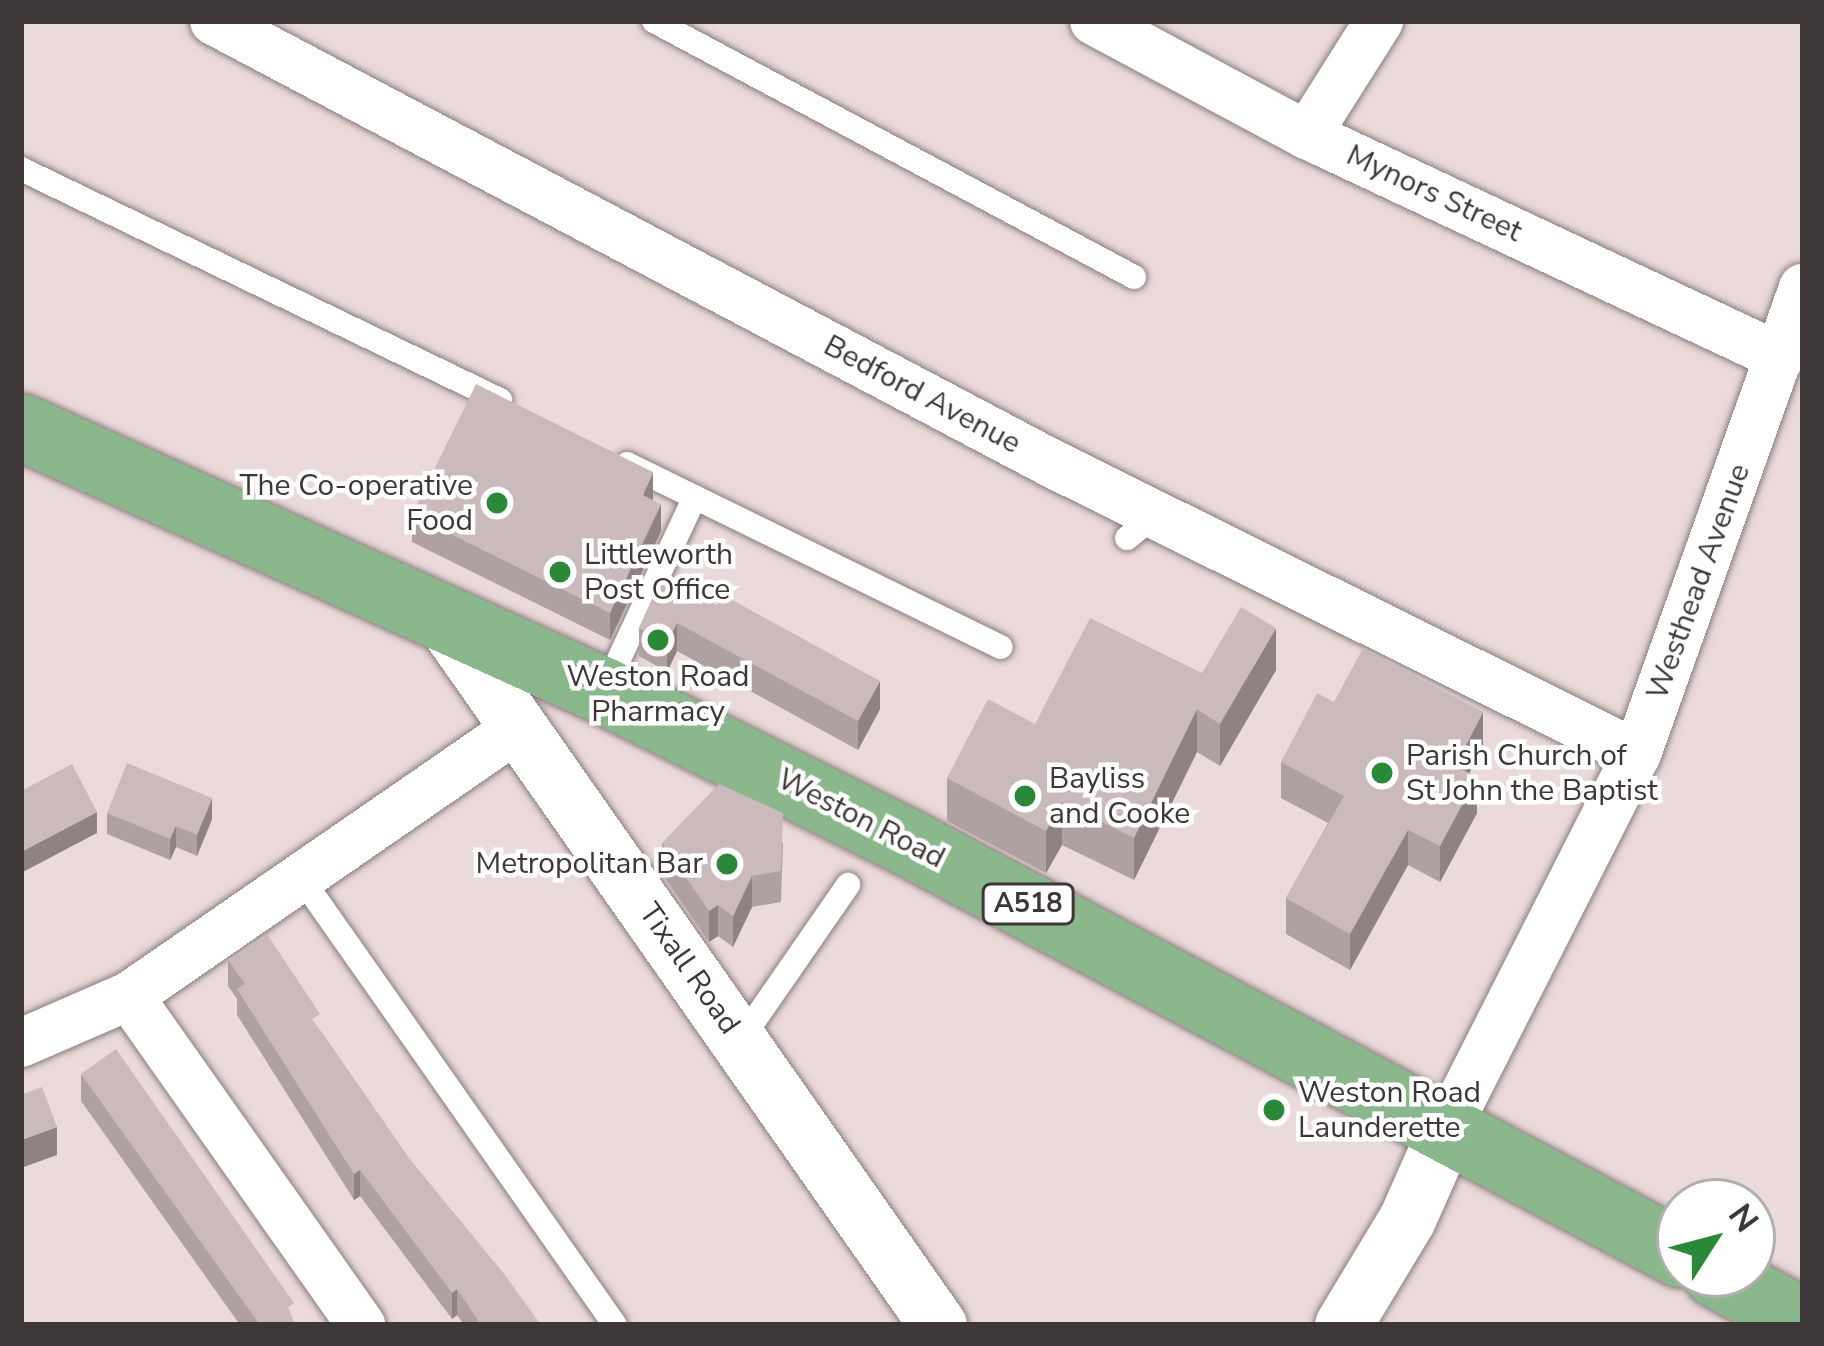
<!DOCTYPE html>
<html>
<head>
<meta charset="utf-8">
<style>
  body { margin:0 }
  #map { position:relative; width:1824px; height:1346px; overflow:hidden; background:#ebdadb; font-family:"Nunito Sans",sans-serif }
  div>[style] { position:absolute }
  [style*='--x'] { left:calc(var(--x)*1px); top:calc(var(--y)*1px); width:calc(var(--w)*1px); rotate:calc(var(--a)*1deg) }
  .roads { filter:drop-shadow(0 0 3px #8c7d7e) drop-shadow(0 0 3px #8c7d7e) }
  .service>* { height:24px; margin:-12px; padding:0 12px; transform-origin:12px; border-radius:12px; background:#fff }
  .minor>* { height:48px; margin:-24px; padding:0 24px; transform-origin:24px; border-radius:24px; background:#fff }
  .tertiary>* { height:57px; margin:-28.5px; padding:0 28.5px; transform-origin:28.5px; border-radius:28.5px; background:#fff }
  .trunk>* { height:66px; margin:-33px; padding:0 33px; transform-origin:33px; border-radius:33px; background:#8ab88c }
  .wall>* { inset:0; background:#afa0a1 }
  .shaded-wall>* { inset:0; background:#8e8283 }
  .building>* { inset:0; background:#cbbabb }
  .dots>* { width:33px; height:33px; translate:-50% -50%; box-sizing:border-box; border:6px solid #fff; border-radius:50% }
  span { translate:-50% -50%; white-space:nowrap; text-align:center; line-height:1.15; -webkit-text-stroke:9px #fff; paint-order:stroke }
  .shield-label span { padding:3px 9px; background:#fff; border:3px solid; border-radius:9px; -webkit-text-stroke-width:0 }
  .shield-label { font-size:27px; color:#3e3737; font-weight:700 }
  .street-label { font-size:30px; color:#3e3737 }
  .poi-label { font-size:30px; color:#3e3737 }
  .right { translate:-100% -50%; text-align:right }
  .left { translate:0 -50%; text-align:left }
  .frame { position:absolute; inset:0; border:24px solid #3e3737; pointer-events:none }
  .north { position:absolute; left:1656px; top:1178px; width:120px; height:120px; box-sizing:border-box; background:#fff; border:3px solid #b2afaf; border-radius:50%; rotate:54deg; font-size:33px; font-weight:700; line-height:48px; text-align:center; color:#3e3737 }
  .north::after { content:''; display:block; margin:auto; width:42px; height:54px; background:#2a8839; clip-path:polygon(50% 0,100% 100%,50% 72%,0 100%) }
</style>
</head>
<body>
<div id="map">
  <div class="roads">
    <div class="service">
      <i style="--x:654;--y:21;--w:544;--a:28.07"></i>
      <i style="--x:21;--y:169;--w:532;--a:25.75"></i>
      <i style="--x:627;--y:464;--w:416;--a:26.1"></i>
      <i style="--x:1127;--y:538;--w:38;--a:-39"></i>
      <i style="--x:604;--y:691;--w:214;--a:-64.9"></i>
      <i style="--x:302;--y:879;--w:545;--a:54.94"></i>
      <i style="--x:740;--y:1041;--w:190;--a:-55.3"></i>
    </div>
    <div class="minor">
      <i style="--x:214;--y:21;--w:947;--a:27.84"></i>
      <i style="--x:1051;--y:463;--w:654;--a:26.41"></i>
      <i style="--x:1094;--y:21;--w:242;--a:28.2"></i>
      <i style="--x:1307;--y:135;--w:523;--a:25.14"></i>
      <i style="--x:1307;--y:135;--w:135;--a:-57.7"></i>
      <i style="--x:129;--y:996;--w:403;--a:54.8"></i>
      <i style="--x:21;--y:1043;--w:118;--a:-23.5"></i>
      <i style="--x:129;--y:996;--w:472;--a:-34.6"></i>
      <i style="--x:1448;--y:1126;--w:417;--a:-63.1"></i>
      <i style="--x:1637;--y:754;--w:495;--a:-70.4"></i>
    </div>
    <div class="tertiary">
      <i style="--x:439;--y:614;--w:869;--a:54.94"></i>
      <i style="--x:1343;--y:1325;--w:124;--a:-58.9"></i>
      <i style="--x:1407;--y:1219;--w:102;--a:-66.2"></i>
    </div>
    <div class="trunk">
      <i style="--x:21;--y:427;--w:640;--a:24.36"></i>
      <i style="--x:604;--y:691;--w:341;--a:26.5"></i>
      <i style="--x:909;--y:843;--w:874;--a:28.06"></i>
      <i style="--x:1716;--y:1274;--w:99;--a:28.9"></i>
    </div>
  </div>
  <div class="wall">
    <i style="clip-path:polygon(653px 499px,661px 531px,610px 640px,412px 542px,412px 515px)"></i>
    <i style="clip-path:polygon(663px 575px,880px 709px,858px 750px,677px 651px,667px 672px,639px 656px,639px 628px)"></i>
    <i style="clip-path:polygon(1276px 670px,1220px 766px,1197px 752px,1134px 880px,1062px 845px,1046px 873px,947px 821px,947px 778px,1035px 724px,1202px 673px)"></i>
    <i style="clip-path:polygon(1334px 702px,1483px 747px,1469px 773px,1477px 813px,1440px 882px,1408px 865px,1350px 970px,1286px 934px,1286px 898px,1328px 823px,1281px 798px,1281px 762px)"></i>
    <i style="clip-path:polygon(107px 813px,212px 819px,197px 856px,176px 847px,170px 860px,107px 834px)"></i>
    <i style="clip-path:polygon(662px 843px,783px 843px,781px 902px,752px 907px,733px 947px,718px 936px,709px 942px,662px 874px)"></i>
    <i style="clip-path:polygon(228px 960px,320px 1030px,408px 1157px,541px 1325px,464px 1325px,457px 1315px,452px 1319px,360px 1196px,354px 1200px,237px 1015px,237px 999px,228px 986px)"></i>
    <i style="clip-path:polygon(81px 1074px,294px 1322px,295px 1325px,240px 1325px,81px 1101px)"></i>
  </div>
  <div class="shaded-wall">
    <i style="clip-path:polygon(653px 472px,653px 499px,643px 522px,643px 495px)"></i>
    <i style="clip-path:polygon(661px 504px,661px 531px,610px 640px,610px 613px)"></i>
    <i style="clip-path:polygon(677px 623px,677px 651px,667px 672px,667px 643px)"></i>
    <i style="clip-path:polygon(1276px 628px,1276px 670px,1220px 766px,1220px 724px)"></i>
    <i style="clip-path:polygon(880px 681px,880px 709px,858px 750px,858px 721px)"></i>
    <i style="clip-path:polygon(1197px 709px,1197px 752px,1134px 880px,1134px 838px)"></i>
    <i style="clip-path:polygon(1483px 712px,1483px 747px,1455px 801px,1455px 766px)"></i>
    <i style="clip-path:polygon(1477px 777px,1477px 813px,1440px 882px,1440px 846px)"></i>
    <i style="clip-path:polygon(212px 798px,212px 819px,197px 856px,197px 835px)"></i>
    <i style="clip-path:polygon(1062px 802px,1062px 845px,1046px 873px,1046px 831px)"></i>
    <i style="clip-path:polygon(97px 812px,97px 833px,21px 873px,21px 852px)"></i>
    <i style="clip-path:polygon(176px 826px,176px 847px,170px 860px,170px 839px)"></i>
    <i style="clip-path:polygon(1408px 830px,1408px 865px,1350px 970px,1350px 934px)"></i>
    <i style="clip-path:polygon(752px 876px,752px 907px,733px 947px,733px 916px)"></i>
    <i style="clip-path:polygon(718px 905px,718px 936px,709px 942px,709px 911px)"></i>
    <i style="clip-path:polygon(57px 1127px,57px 1155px,21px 1168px,21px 1140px)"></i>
    <i style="clip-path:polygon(360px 1170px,360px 1196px,354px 1200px,354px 1174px)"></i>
    <i style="clip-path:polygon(457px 1289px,457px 1315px,452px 1319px,452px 1293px)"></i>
  </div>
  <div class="building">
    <i style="clip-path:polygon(476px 384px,653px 472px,643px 495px,661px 504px,610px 613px,412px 515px)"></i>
    <i style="clip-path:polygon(663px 575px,717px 605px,723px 595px,880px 681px,858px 721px,677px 623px,667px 643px,639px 628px)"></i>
    <i style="clip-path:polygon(1241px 607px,1276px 628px,1220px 724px,1197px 709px,1134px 838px,1062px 802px,1046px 831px,947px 778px,988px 699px,1035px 724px,1090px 618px,1202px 673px)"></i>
    <i style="clip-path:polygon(1363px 648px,1483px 712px,1455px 766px,1477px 777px,1440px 846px,1408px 830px,1350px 934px,1286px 898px,1344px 796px,1281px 762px,1317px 693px,1334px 702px)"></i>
    <i style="clip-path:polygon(127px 763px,212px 798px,197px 835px,176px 826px,170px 839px,107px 813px)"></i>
    <i style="clip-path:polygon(72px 764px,97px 812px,21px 852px,21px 791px)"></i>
    <i style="clip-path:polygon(719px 784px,783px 813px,781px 871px,752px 876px,733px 916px,718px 905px,709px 911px,662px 843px)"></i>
    <i style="clip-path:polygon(267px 934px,320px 1014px,312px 1019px,408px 1157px,505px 1275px,541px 1325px,481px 1325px,457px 1289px,452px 1293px,360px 1170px,354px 1174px,237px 989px,245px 984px,228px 960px)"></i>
    <i style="clip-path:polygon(116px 1049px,294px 1303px,288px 1307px,295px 1325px,260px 1325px,81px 1074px)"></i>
    <i style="clip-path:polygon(42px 1087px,57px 1127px,21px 1140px,21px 1095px)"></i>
  </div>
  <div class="dots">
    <i style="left:497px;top:503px;background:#2a8839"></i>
    <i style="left:560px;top:572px;background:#2a8839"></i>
    <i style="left:658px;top:640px;background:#2a8839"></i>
    <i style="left:1382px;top:773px;background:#2a8839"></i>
    <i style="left:1025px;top:796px;background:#2a8839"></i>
    <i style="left:727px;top:864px;background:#2a8839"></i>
    <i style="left:1274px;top:1110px;background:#2a8839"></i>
  </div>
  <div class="shield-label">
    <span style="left:1028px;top:904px">A518</span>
  </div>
  <div class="street-label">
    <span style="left:1434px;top:194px;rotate:25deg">Mynors Street</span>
    <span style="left:922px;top:395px;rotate:28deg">Bedford Avenue</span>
    <span style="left:1699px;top:582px;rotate:-70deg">Westhead Avenue</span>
    <span style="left:861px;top:819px;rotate:27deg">Weston Road</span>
    <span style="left:689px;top:969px;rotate:55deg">Tixall Road</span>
  </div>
  <div class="poi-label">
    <span class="right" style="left:473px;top:503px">The Co-operative<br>Food</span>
    <span class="left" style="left:584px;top:572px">Littleworth<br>Post Office</span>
    <span style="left:658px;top:694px">Weston Road<br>Pharmacy</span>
    <span class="left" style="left:1406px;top:773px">Parish Church of<br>St John the Baptist</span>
    <span class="left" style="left:1049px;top:796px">Bayliss<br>and Cooke</span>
    <span class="right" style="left:703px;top:864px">Metropolitan Bar</span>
    <span class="left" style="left:1298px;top:1110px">Weston Road<br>Launderette</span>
  </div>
  <div class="frame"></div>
  <div class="north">N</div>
</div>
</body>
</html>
